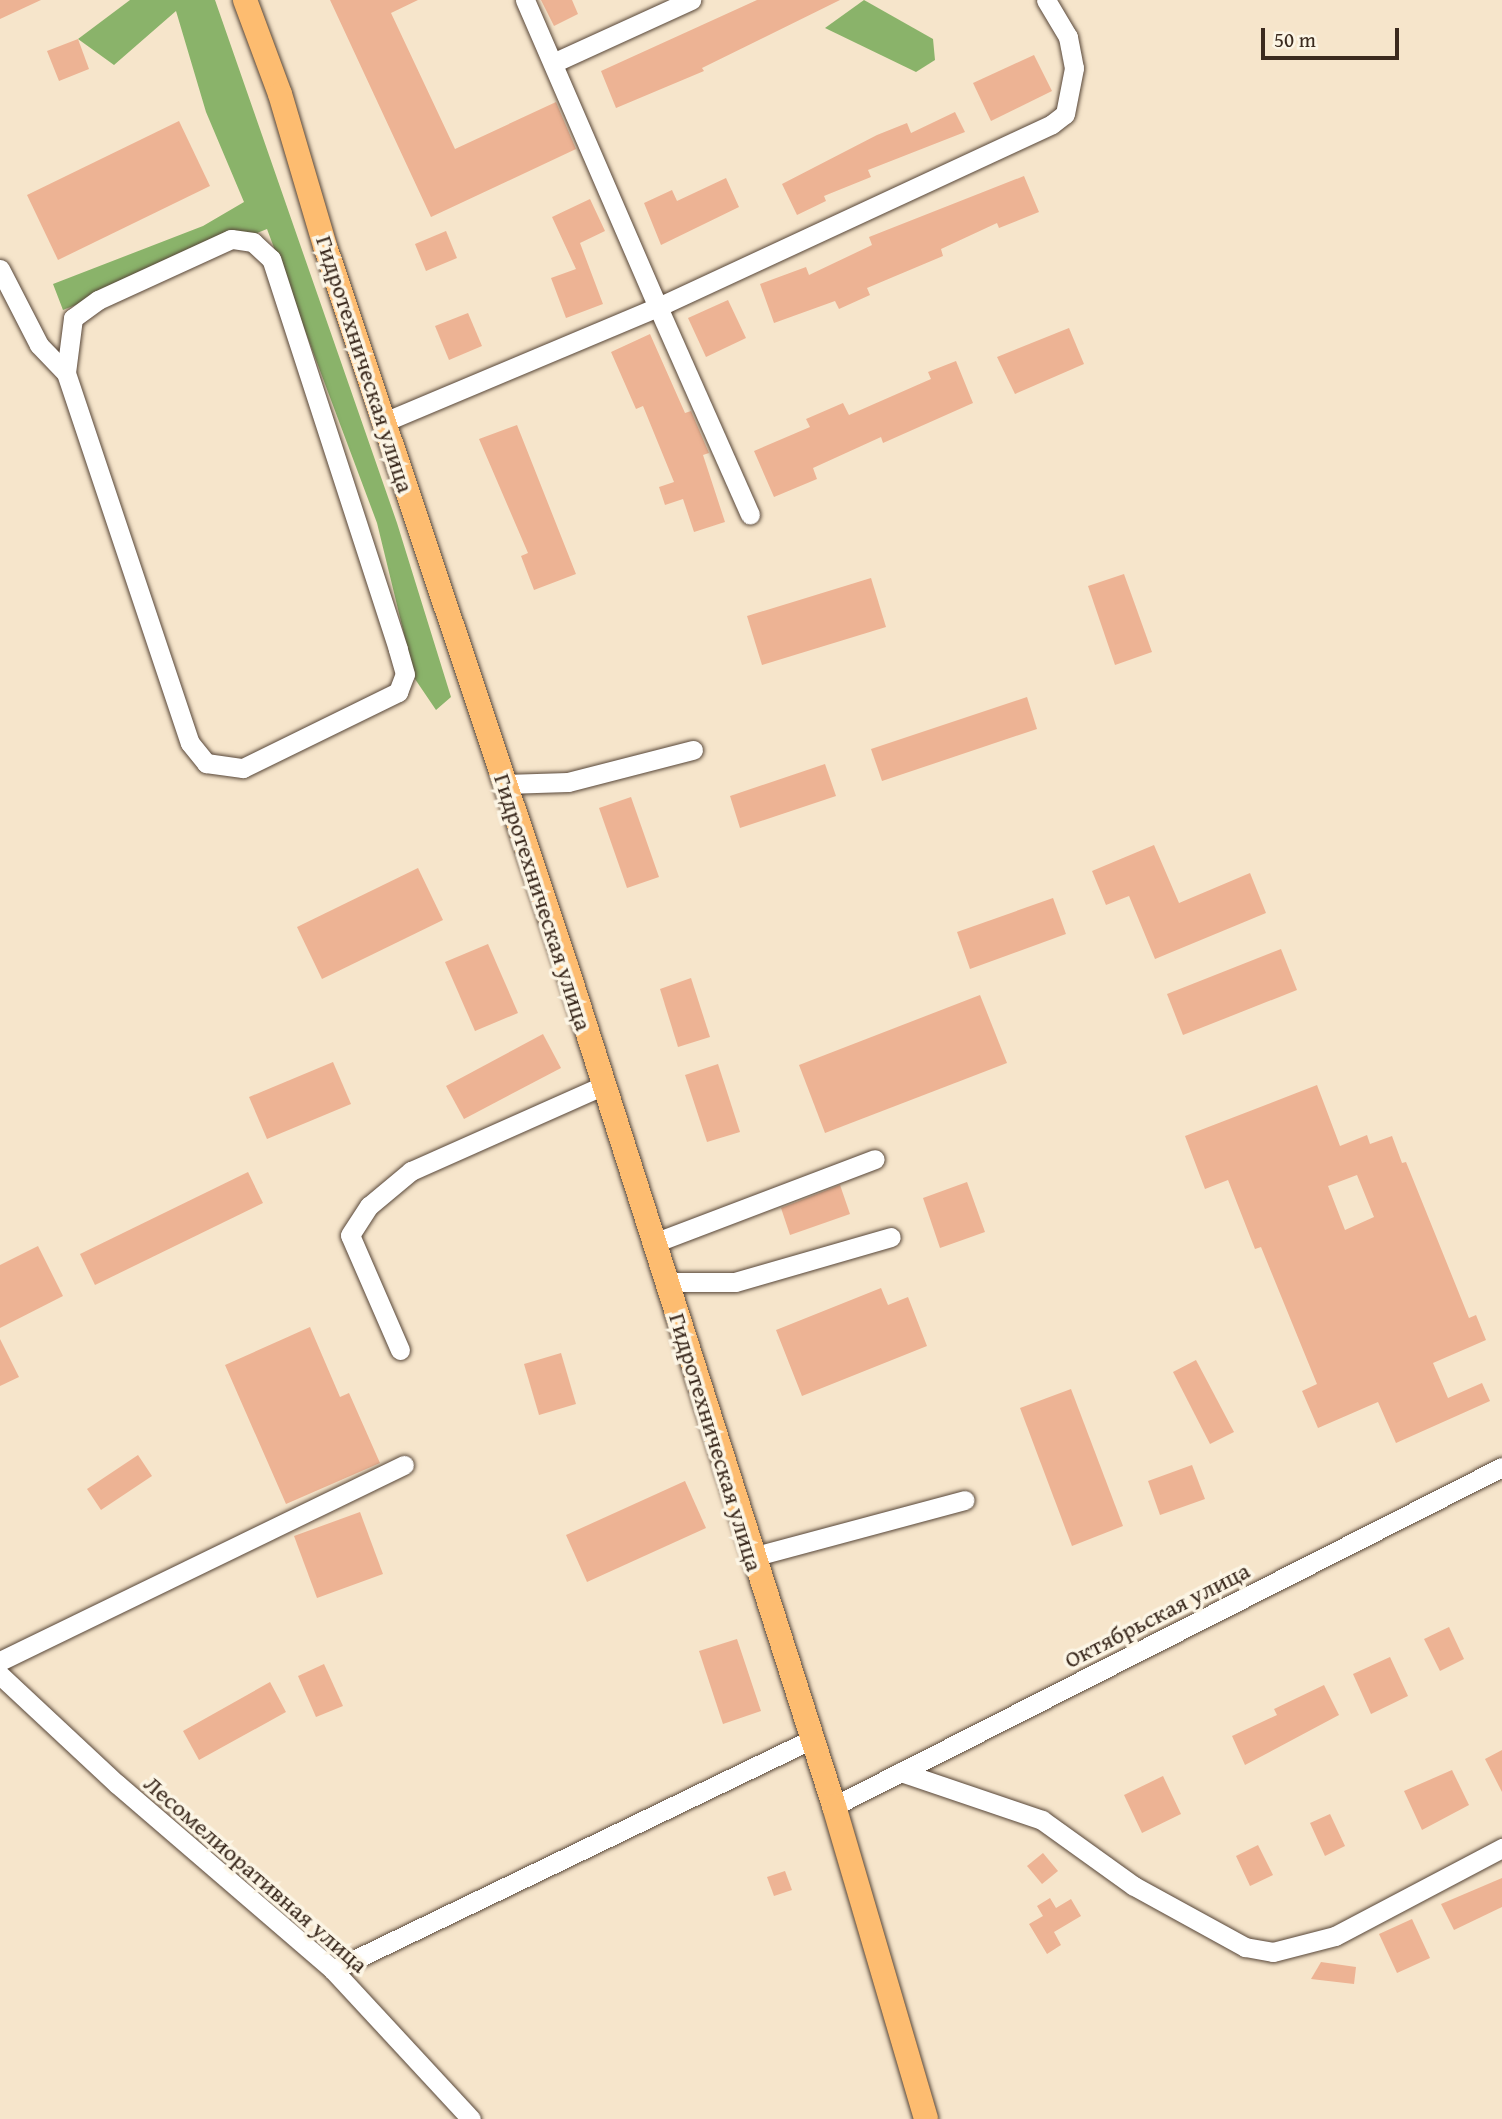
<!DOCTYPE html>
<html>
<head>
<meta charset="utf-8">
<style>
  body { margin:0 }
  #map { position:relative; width:1502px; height:2119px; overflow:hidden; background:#f6e5cb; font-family:"Gentium Book Plus",serif }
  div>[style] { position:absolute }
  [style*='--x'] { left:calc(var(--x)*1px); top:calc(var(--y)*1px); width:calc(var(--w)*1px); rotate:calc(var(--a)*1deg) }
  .forest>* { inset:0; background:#8ab36a }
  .building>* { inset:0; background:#edb394 }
  .roads { filter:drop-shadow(0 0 2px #574638) drop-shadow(0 0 2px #574638) }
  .minor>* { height:19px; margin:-9.5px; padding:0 9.5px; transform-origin:9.5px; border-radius:9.5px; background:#fff }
  .major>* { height:24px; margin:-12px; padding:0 12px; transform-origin:12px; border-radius:12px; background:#fdbc70 }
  span { translate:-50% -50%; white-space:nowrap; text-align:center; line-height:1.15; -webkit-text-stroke:7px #fcf5e5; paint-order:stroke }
  .street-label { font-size:24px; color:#3b2a1e }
  .scale { position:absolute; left:1261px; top:28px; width:138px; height:32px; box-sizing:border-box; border:4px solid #3b2a1e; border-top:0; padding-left:9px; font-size:21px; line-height:24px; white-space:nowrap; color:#3b2a1e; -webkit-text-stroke:5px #fcf5e5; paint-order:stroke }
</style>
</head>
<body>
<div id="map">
  <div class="forest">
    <i style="clip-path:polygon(130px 0,215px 0,397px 523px,451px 697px,436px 710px,415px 679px,377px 523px,267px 229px,63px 310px,53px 284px,203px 226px,244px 202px,206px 112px,176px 11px,114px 65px,78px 39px)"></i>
    <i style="clip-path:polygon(864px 0,933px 39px,935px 60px,916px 72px,825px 28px)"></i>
  </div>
  <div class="building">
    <i style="clip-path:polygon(0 0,41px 0,0 19px)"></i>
    <i style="clip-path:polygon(330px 0,418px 0,391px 13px,455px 149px,556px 102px,576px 149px,431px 217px)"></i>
    <i style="clip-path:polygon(541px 0,572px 0,578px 14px,554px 26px)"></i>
    <i style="clip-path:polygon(757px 0,840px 0,702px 68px,704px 71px,616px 108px,601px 71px)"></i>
    <i style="clip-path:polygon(78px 39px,89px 69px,59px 81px,47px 51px)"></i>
    <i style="clip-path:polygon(1034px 55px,1052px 91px,991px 121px,973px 83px)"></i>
    <i style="clip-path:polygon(955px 112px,965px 132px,868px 170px,871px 177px,824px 196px,826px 201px,797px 215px,782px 184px,877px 135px,907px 123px,911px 133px)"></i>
    <i style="clip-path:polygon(179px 121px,210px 186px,58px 260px,27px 195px)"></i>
    <i style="clip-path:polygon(1024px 176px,1039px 212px,999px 228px,997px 223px,941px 249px,943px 256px,867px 288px,870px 295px,839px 309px,835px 301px,774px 323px,760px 284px,806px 267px,809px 275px,872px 245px,869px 237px)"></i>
    <i style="clip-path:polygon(726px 178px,739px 207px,661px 245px,644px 203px,672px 190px,677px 201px)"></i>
    <i style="clip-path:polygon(590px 199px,605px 231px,580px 243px,603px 304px,566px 318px,551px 278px,576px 269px,552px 217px)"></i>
    <i style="clip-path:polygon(446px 231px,457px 258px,426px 271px,415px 244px)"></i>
    <i style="clip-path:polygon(728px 300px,746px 338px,706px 357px,688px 318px)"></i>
    <i style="clip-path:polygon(468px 313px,482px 346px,449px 360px,435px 326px)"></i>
    <i style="clip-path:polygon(1069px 328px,1084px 364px,1015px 394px,997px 357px)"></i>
    <i style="clip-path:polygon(650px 334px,685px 413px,691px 411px,709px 453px,703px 455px,725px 522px,694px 532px,683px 499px,665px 505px,659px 487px,674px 482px,643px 406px,636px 409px,611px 352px)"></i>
    <i style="clip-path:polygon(956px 361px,973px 403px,883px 443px,881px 437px,813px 468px,817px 479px,774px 497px,754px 451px,810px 427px,806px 419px,843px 403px,849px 415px,931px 379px,928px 372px)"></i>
    <i style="clip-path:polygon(517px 425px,576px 574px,534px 590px,521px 556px,528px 553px,479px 439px)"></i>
    <i style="clip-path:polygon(1124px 574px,1152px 652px,1115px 665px,1088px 586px)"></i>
    <i style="clip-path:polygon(871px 578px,886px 627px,762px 665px,747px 616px)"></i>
    <i style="clip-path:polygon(1027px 697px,1037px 729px,882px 781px,871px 749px)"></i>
    <i style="clip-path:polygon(825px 764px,836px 796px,740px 828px,730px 796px)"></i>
    <i style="clip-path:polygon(631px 797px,659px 877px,627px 888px,599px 808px)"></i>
    <i style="clip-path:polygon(1154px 845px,1179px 903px,1250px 873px,1266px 913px,1155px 959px,1129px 896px,1106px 905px,1092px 871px)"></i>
    <i style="clip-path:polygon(418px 868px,443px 920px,322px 979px,297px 927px)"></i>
    <i style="clip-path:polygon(1053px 898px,1066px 934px,970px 969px,957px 932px)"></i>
    <i style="clip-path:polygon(488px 944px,518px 1013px,475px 1031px,445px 962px)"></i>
    <i style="clip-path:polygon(1281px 949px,1297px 990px,1183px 1035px,1167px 994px)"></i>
    <i style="clip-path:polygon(691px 978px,710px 1037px,678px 1047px,660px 989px)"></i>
    <i style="clip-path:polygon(980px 995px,1007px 1063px,825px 1133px,799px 1065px)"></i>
    <i style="clip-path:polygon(543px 1034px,561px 1068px,464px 1119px,446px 1086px)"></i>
    <i style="clip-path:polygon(333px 1062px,351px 1104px,267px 1139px,249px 1097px)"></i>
    <i style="clip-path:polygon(718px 1064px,740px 1132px,707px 1142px,685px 1075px)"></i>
    <i style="clip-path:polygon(evenodd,1317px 1085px,1340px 1146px,1367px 1135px,1370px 1144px,1392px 1136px,1402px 1163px,1406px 1162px,1469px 1318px,1476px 1315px,1486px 1340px,1433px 1363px,1448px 1398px,1482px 1383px,1490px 1401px,1396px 1443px,1378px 1402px,1318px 1428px,1302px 1391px,1317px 1384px,1261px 1247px,1255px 1249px,1228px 1180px,1205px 1189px,1185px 1136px,1317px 1085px,1357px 1175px,1374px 1217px,1345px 1230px,1328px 1186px,1357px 1175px)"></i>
    <i style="clip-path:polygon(248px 1172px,263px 1203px,95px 1285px,80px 1254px)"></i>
    <i style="clip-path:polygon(967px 1182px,985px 1232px,940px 1248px,923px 1198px)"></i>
    <i style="clip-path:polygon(840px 1185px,850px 1214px,790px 1235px,781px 1208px)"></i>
    <i style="clip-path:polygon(38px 1246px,63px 1296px,0 1328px,0 1265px)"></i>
    <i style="clip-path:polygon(881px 1288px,888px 1305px,908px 1297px,927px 1346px,802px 1396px,776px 1330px)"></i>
    <i style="clip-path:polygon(310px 1327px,340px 1397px,349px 1393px,380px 1463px,286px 1504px,225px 1365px)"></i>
    <i style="clip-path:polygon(0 1339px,19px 1377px,0 1386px)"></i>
    <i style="clip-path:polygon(561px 1353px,576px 1404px,539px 1415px,524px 1364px)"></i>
    <i style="clip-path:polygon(1196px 1360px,1234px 1432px,1210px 1444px,1173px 1372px)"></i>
    <i style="clip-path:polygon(1071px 1389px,1123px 1526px,1072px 1546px,1020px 1408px)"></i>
    <i style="clip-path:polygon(138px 1455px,152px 1476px,101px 1510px,87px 1489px)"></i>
    <i style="clip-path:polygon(1192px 1465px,1205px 1499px,1160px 1515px,1148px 1481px)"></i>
    <i style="clip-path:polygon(685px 1481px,706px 1528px,587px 1582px,566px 1535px)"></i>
    <i style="clip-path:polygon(360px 1512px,383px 1574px,317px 1598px,294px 1536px)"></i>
    <i style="clip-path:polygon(1449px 1627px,1464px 1659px,1440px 1671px,1424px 1639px)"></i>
    <i style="clip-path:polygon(737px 1639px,761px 1711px,723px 1724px,699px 1651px)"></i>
    <i style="clip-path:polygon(1390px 1657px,1408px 1696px,1371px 1714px,1353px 1674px)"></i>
    <i style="clip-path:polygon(324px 1664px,343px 1706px,316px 1717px,298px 1676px)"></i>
    <i style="clip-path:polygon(270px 1682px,286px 1712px,199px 1760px,183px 1731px)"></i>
    <i style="clip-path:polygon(1324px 1685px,1339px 1715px,1245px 1765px,1232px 1736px,1277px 1715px,1274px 1709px)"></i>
    <i style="clip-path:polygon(1502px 1750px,1502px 1792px,1485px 1759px)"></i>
    <i style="clip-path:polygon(1452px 1770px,1469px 1805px,1422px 1830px,1404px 1791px)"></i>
    <i style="clip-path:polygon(1163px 1776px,1181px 1814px,1142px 1833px,1124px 1795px)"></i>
    <i style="clip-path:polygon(1330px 1814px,1345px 1846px,1325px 1856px,1310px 1823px)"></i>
    <i style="clip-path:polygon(1258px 1845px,1273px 1875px,1250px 1886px,1236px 1856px)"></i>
    <i style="clip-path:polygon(1043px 1853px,1058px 1871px,1042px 1884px,1027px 1866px)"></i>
    <i style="clip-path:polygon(785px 1871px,792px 1890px,774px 1896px,767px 1877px)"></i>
    <i style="clip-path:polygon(1502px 1878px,1502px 1907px,1454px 1930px,1441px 1904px)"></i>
    <i style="clip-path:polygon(1050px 1898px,1056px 1908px,1071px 1899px,1081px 1916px,1054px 1932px,1061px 1945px,1047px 1954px,1029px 1924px,1043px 1916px,1037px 1906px)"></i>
    <i style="clip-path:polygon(1412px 1919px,1430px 1958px,1397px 1973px,1379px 1934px)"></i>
    <i style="clip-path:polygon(1321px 1962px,1356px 1967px,1354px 1984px,1311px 1979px)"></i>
  </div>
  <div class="roads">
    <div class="minor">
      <i style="--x:525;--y:0;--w:335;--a:66.6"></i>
      <i style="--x:658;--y:307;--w:434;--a:-24.9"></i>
      <i style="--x:1052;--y:124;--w:16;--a:-38"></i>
      <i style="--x:1065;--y:114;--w:47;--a:-78.9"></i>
      <i style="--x:1074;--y:68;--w:32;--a:-101"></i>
      <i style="--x:1068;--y:37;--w:43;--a:-120.7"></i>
      <i style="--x:553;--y:63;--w:152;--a:-24.5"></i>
      <i style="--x:0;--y:269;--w:85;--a:62.8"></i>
      <i style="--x:39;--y:345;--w:39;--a:46"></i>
      <i style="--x:66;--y:373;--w:390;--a:71.5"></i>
      <i style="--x:190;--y:743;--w:26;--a:51"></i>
      <i style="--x:206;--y:763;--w:37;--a:8"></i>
      <i style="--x:243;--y:768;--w:173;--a:-26.1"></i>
      <i style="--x:398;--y:692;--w:19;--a:-69"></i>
      <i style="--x:405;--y:674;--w:26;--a:-106"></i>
      <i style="--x:398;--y:649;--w:410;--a:-108"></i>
      <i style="--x:271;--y:259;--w:25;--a:-137"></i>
      <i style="--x:253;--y:242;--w:22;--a:-172"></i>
      <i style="--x:231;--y:239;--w:146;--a:155.4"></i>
      <i style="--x:98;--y:300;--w:31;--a:144"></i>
      <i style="--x:73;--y:318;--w:55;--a:97.3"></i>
      <i style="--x:384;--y:422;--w:297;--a:-22.8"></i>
      <i style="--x:658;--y:307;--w:227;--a:66.1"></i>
      <i style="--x:505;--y:784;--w:63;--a:-1.8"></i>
      <i style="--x:568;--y:782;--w:129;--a:-14.4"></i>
      <i style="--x:654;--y:1243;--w:236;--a:-20.8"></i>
      <i style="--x:666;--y:1282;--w:69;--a:0"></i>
      <i style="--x:735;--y:1282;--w:162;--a:-16.1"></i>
      <i style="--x:400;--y:1350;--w:125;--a:-113.5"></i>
      <i style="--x:350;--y:1235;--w:35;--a:-57"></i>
      <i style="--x:369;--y:1206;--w:55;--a:-39.8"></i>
      <i style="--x:411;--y:1171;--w:211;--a:-24"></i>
      <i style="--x:752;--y:1557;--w:220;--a:-15"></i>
      <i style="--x:0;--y:1661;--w:449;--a:-25.9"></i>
      <i style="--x:0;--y:1675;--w:160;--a:43"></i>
      <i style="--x:117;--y:1784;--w:285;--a:40.7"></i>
      <i style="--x:333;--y:1970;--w:203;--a:47.2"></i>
      <i style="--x:901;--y:1772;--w:149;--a:18.8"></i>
      <i style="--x:1042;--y:1820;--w:113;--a:35.7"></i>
      <i style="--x:1134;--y:1886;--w:127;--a:28.8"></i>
      <i style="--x:1245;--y:1947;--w:28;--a:10"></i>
      <i style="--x:1273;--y:1952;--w:64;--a:-14.5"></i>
      <i style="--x:1335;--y:1936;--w:189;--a:-27.8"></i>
      <i style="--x:834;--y:1806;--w:749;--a:-26.91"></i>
      <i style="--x:333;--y:1970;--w:530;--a:-25.74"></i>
    </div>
    <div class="major">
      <i style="--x:245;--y:0;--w:100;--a:69.6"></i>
      <i style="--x:280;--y:94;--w:162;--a:73.5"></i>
      <i style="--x:326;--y:249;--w:758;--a:71.47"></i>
      <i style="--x:567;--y:968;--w:880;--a:72.33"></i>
      <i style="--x:834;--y:1806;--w:326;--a:73.6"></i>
    </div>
  </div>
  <div class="street-label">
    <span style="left:365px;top:364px;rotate:72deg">Гидротехническая улица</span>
    <span style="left:543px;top:902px;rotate:72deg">Гидротехническая улица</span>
    <span style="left:716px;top:1442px;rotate:73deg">Гидротехническая улица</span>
    <span style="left:1157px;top:1615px;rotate:-27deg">Октябрьская улица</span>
    <span style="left:256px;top:1874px;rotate:41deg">Лесомелиоративная улица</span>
  </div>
  <div class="scale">50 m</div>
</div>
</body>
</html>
